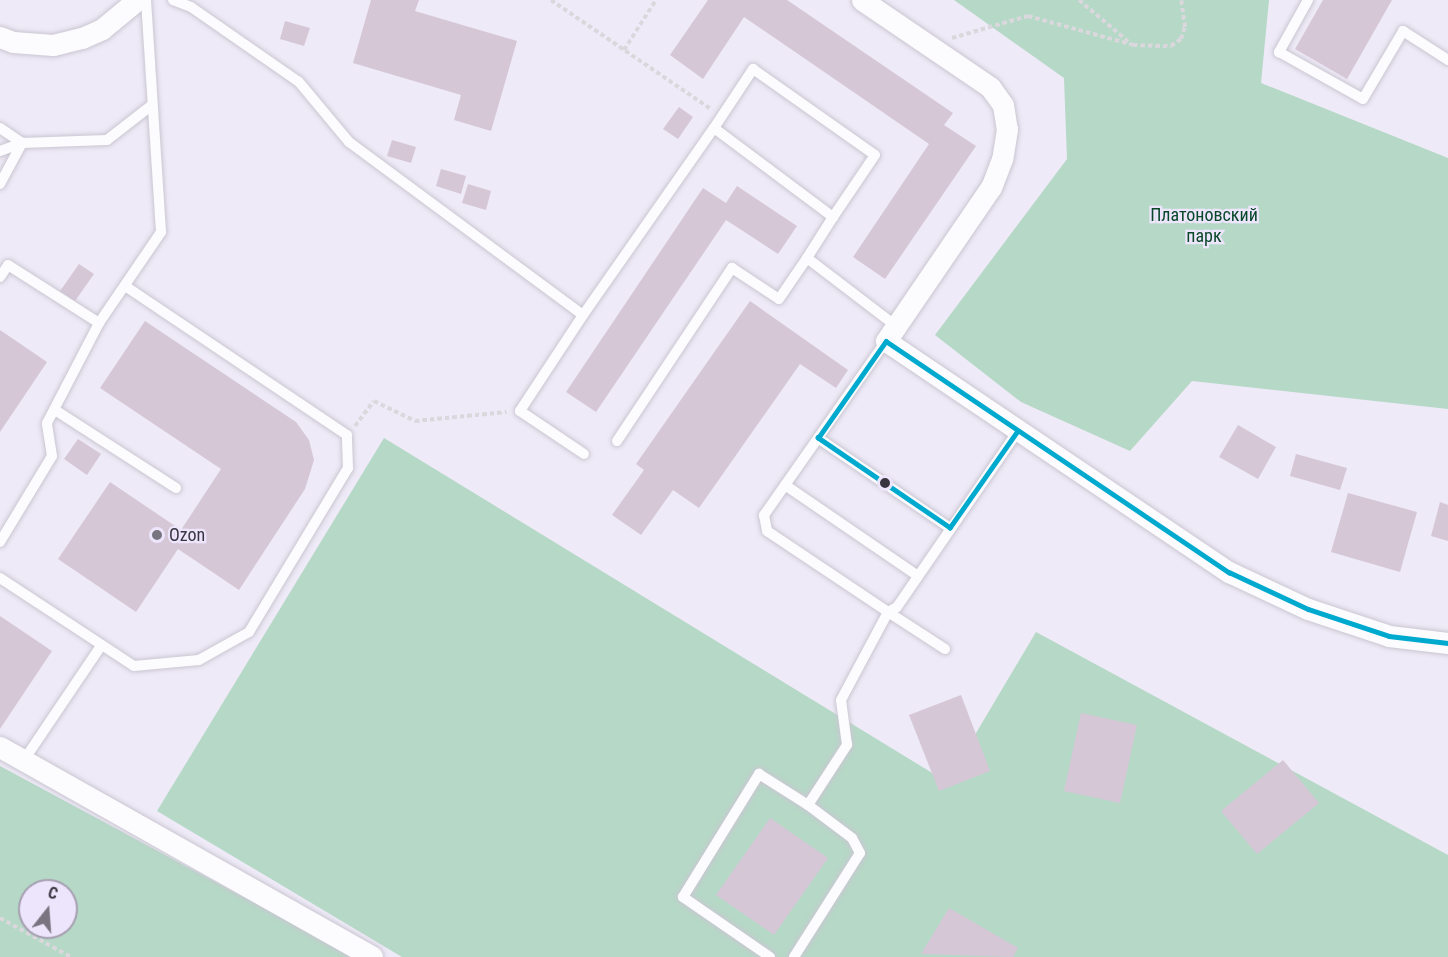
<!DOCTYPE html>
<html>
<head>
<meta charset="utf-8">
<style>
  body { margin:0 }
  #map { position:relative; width:1448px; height:957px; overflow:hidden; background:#eeeaf7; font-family:"Roboto Condensed",sans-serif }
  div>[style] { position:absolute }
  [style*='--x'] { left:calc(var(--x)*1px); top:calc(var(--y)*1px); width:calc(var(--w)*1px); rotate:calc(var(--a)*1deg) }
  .green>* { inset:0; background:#b6d8c7 }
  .building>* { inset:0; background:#d6c7d7 }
  .path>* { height:4px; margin-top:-2px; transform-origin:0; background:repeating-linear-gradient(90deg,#dad8dd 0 4.5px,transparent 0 7.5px) }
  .roads { filter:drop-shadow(0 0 2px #cac6d1) drop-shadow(0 0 2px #cac6d1) }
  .service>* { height:10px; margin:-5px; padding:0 5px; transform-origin:5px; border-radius:5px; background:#fcfcfe }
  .minor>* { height:21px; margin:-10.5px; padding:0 10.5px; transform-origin:10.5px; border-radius:10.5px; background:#fcfcfe }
  .bus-1>* { height:4.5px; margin:-2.25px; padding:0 2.25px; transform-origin:2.25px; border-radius:2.25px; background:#00a9ce }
  .dots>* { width:16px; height:16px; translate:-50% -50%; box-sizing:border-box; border:3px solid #ede5fc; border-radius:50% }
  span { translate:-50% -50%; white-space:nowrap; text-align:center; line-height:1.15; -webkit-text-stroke:4.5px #ede5fc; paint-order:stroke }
  .park-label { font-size:18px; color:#084828 }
  .poi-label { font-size:18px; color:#393540 }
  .left { translate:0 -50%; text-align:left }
  .north { position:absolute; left:18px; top:879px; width:60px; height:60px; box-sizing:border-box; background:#ede5fc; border:2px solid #a59fb1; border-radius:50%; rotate:17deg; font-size:16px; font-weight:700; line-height:24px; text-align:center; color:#393540 }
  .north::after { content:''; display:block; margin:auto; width:21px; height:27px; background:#787480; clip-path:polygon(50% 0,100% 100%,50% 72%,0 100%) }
</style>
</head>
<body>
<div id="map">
  <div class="green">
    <i style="clip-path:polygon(954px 0,1269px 0,1261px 83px,1448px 158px,1448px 409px,1192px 381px,1130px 451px,1021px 402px,935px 335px,1067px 159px,1064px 78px)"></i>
    <i style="clip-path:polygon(384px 438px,947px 782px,1036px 632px,1448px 855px,1448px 957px,402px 957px,157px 811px)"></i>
    <i style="clip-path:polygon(evenodd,0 766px,351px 955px,355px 957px,0 957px,0 766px,30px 891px,66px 891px,66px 927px,30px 927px,30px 891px)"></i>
  </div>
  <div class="building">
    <i style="clip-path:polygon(371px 0,419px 0,415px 11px,517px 41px,491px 131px,454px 120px,461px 95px,353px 63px)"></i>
    <i style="clip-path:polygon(708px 0,787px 0,953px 113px,944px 125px,976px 146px,885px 279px,853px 257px,929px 144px,744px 17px,703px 79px,670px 55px)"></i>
    <i style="clip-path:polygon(1323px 0,1392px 0,1347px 79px,1295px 49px)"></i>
    <i style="clip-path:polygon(285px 21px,310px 28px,304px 46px,280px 39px)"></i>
    <i style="clip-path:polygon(679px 107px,693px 117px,678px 139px,663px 129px)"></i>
    <i style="clip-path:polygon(392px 140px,416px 147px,411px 163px,387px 156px)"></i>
    <i style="clip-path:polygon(441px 169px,466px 176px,461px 194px,436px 186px)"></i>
    <i style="clip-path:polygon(468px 184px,491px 191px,486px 210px,462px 203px)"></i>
    <i style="clip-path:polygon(737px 186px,797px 226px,778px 254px,726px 220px,596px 412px,566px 392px,703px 188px,726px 203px)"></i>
    <i style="clip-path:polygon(79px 264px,94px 274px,75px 301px,60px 291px)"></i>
    <i style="clip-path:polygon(750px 301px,848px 370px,836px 388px,800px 364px,699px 508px,673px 490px,641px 535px,612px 515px,644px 470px,636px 464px)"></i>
    <i style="clip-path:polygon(145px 321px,296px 422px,309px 440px,314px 460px,305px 489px,239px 590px,178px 549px,136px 612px,58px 559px,110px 482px,181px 530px,221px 469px,100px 388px)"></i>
    <i style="clip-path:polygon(0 330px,47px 362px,0 432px)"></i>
    <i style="clip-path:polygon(1238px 425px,1276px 447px,1258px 479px,1219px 457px)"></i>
    <i style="clip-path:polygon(78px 439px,101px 454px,87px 475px,64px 459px)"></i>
    <i style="clip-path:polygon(1296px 454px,1347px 468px,1340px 490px,1290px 476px)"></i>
    <i style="clip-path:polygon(1348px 493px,1417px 512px,1400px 572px,1331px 552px)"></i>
    <i style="clip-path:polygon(1440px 502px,1448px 505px,1448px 541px,1431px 536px)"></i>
    <i style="clip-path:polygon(0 616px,52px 651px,0 729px)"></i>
    <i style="clip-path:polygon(961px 695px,990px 771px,939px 791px,909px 715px)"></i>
    <i style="clip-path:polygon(1081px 713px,1137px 725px,1120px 803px,1064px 791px)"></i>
    <i style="clip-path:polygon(1283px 760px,1319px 803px,1257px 854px,1221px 811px)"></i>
    <i style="clip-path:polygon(770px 818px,828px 858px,774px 935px,716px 895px)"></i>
    <i style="clip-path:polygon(949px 908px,1018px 948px,1013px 957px,921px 954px)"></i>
  </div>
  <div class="path">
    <i style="--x:551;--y:0;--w:195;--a:34.3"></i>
    <i style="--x:1079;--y:0;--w:67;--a:40.1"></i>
    <i style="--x:952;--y:38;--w:79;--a:-16.1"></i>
    <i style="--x:1028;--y:16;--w:109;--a:15.4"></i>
    <i style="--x:1133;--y:45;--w:38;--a:2"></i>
    <i style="--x:1171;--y:46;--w:12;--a:-35"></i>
    <i style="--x:1181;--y:39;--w:13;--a:-72"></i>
    <i style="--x:1185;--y:27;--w:27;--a:-98"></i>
    <i style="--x:624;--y:50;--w:59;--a:-57.4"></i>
    <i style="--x:355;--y:426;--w:31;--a:-53"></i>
    <i style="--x:374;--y:401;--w:46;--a:26"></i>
    <i style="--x:415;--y:421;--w:92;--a:-5.6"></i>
    <i style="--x:0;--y:918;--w:81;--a:28.8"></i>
  </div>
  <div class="roads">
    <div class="service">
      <i style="--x:173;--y:0;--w:19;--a:21"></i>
      <i style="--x:191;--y:7;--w:131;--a:34.8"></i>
      <i style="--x:299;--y:82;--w:78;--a:50.2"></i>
      <i style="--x:349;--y:142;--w:291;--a:36.5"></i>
      <i style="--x:583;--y:315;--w:228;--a:-55"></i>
      <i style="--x:714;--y:128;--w:149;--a:36.8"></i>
      <i style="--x:833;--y:217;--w:49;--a:122.4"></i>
      <i style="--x:807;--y:258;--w:112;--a:37.4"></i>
      <i style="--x:1308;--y:0;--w:60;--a:119.1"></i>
      <i style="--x:1279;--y:52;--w:96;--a:29.2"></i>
      <i style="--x:1363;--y:99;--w:79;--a:-59.5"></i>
      <i style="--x:1403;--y:31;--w:54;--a:32.8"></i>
      <i style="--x:0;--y:128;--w:27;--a:34"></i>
      <i style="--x:22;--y:143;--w:85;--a:-2"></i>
      <i style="--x:107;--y:140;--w:57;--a:-37.9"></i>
      <i style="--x:714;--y:128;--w:71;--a:-56.5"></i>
      <i style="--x:753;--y:69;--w:149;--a:35.2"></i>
      <i style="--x:875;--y:155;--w:75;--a:124.1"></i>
      <i style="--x:0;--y:151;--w:23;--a:-20"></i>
      <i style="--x:0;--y:184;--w:47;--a:-61.8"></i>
      <i style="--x:0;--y:277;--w:14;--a:-56"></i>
      <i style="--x:8;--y:265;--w:108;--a:32.5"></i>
      <i style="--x:583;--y:315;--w:115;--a:123.3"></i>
      <i style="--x:520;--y:411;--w:77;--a:33.9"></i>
      <i style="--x:886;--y:341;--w:213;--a:125"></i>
      <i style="--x:764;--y:515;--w:16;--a:79"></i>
      <i style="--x:767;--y:531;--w:146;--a:33.8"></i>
      <i style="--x:888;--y:612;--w:10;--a:-29"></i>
      <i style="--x:897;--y:607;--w:214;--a:-55.5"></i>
      <i style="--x:55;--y:410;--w:144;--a:32.8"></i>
      <i style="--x:818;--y:438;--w:160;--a:34.3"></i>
      <i style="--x:617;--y:441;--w:208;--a:-56.4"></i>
      <i style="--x:732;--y:268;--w:56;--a:33.4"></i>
      <i style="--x:779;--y:299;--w:50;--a:-55.7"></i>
      <i style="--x:785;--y:485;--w:161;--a:34.4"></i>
      <i style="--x:0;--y:542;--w:100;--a:-58.8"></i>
      <i style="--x:52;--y:456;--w:33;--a:-99"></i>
      <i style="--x:47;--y:423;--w:113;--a:-62.5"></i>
      <i style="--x:99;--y:323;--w:110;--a:-55.7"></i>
      <i style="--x:161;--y:232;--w:232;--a:-93.7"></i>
      <i style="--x:0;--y:578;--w:160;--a:33.3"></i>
      <i style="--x:134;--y:666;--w:65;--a:-5.3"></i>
      <i style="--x:199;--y:660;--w:57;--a:-29.2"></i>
      <i style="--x:249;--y:632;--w:192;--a:-58.9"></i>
      <i style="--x:348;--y:468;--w:33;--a:-92"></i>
      <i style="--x:347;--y:435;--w:267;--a:-146.1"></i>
      <i style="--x:24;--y:760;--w:138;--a:-56"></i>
      <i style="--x:770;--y:957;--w:106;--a:-145.4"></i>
      <i style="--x:683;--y:897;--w:145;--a:-58.3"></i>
      <i style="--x:759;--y:774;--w:58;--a:32.3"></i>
      <i style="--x:794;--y:957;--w:123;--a:-57.6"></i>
      <i style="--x:860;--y:853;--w:17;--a:-118"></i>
      <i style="--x:852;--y:838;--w:55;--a:-143.1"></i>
      <i style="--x:808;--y:805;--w:72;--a:-57"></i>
      <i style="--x:847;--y:745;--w:45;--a:-97.6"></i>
      <i style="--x:841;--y:700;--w:100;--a:-61.9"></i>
      <i style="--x:888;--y:612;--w:68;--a:33"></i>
    </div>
    <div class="minor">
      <i style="--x:862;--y:0;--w:155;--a:34.2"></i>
      <i style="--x:990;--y:87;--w:22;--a:54"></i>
      <i style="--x:1003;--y:105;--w:24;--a:81"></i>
      <i style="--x:1007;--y:129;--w:30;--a:99"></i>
      <i style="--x:1002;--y:159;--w:30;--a:111"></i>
      <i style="--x:991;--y:187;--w:186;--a:124.3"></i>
      <i style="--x:886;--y:341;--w:414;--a:34"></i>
      <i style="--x:1229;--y:572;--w:87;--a:25.1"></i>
      <i style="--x:1308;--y:609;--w:85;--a:18.4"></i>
      <i style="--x:1389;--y:636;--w:59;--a:6.8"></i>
      <i style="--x:0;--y:37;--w:14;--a:21"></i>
      <i style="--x:13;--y:42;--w:40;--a:4.3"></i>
      <i style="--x:53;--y:45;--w:30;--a:-14"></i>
      <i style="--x:82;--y:38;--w:22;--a:-24"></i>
      <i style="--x:102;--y:29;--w:45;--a:-39.6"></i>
      <i style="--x:0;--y:747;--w:427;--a:29.4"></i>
    </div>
  </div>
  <div class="bus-1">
    <i style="--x:1018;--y:431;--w:118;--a:125"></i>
    <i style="--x:950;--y:528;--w:160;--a:-145.7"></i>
    <i style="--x:818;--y:438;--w:118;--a:-55"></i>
    <i style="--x:886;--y:341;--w:414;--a:34"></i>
    <i style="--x:1229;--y:572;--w:87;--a:25.1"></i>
    <i style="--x:1308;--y:609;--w:85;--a:18.4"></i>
    <i style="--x:1389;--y:636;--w:59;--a:6.8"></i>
  </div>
  <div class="dots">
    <i style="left:885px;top:483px;background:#393540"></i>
    <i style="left:157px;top:535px;background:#787480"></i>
  </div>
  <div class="park-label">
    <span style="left:1204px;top:226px">Платоновский<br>парк</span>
  </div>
  <div class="poi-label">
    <span class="left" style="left:169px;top:535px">Ozon</span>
  </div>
  <div class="north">С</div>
</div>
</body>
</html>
